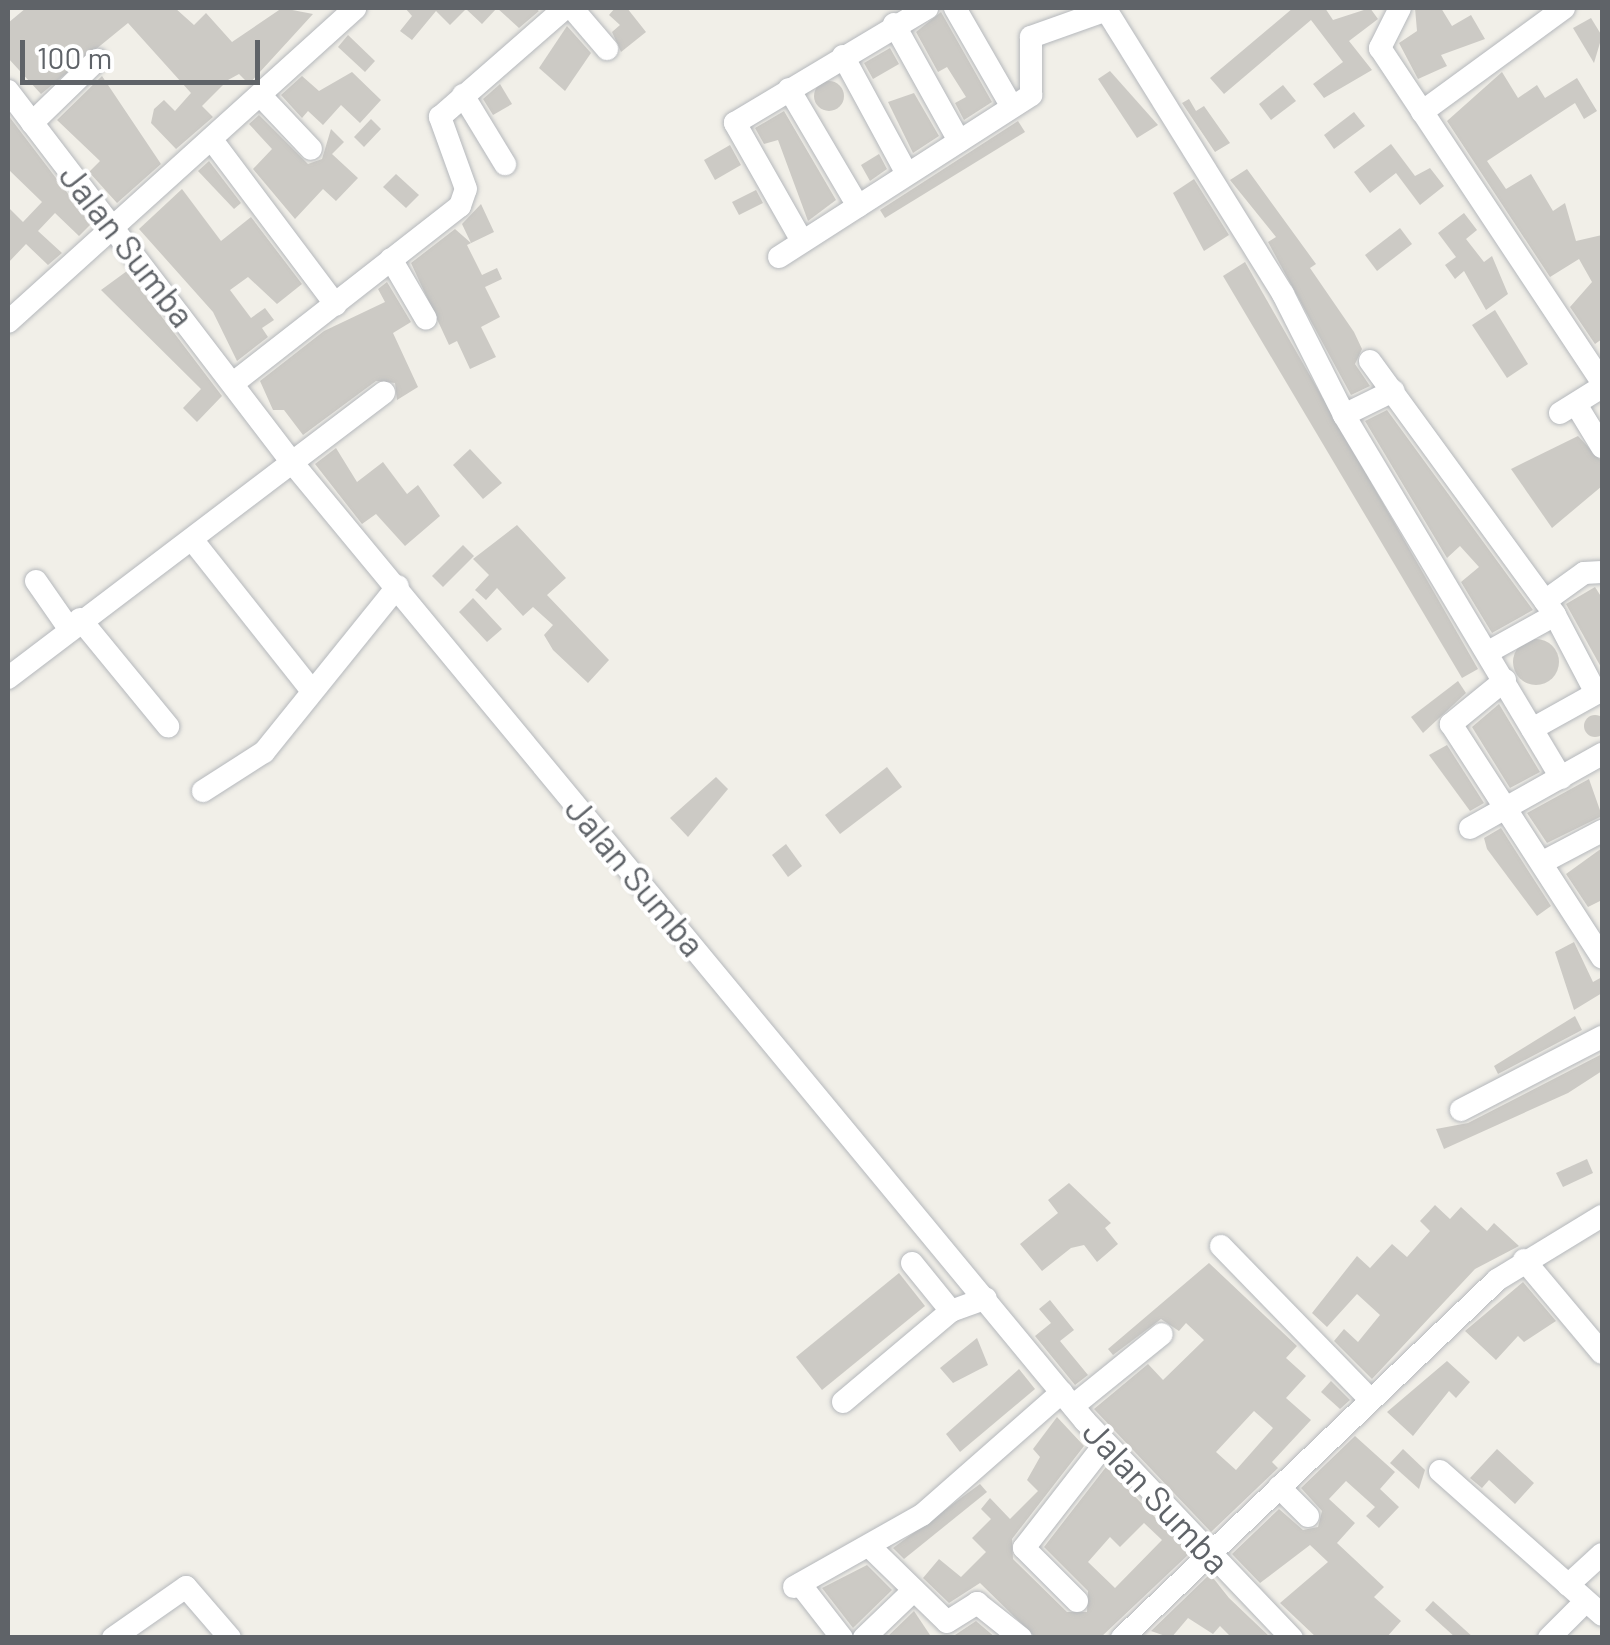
<!DOCTYPE html>
<html>
<head>
<meta charset="utf-8">
<style>
  body { margin:0 }
  #map { position:relative; width:1610px; height:1645px; overflow:hidden; background:#f1efe8; font-family:Barlow,sans-serif }
  div>[style] { position:absolute }
  [style*='--x'] { left:calc(var(--x)*1px); top:calc(var(--y)*1px); width:calc(var(--w)*1px); rotate:calc(var(--a)*1deg) }
  .building>* { inset:0; background:#cccac5 }
  .round { border-radius:50% }
  .roads { filter:drop-shadow(0 0 2px #b5b8bc) drop-shadow(0 0 2px #b5b8bc) }
  .minor>* { height:22px; margin:-11px; padding:0 11px; transform-origin:11px; border-radius:11px; background:#fff }
  span { translate:-50% -50%; white-space:nowrap; text-align:center; line-height:1.15; -webkit-text-stroke:8px #fff; paint-order:stroke }
  .street-label { font-size:35px; color:#5f6368 }
  .frame { position:absolute; inset:0; border:10px solid #5f6368; pointer-events:none }
  .scale { position:absolute; left:20px; top:40px; width:240px; height:45px; box-sizing:border-box; border:5px solid #5f6368; border-top:0; padding-left:12px; font-size:30px; line-height:35px; white-space:nowrap; color:#5f6368; -webkit-text-stroke:8px #fff; paint-order:stroke }
</style>
</head>
<body>
<div id="map">
  <div class="building">
    <i style="clip-path:polygon(26px 8px,175px 8px,194px 25px,206px 13px,232px 42px,282px 8px,313px 14px,249px 84px,239px 74px,228px 80px,202px 106px,213px 117px,176px 149px,151px 123px,154px 109px,164px 100px,175px 111px,191px 93px,128px 23px,41px 94px,8px 58px,8px 23px)"></i>
    <i style="clip-path:polygon(405px 8px,535px 8px,539px 11px,519px 28px,497px 8px,482px 24px,466px 9px,450px 25px,436px 11px,412px 40px,400px 31px,412px 16px)"></i>
    <i style="clip-path:polygon(615px 8px,627px 8px,646px 32px,621px 52px,612px 32px,620px 25px,609px 15px)"></i>
    <i style="clip-path:polygon(1293px 8px,1325px 8px,1333px 20px,1370px 8px,1378px 19px,1349px 41px,1372px 70px,1324px 98px,1313px 84px,1343px 62px,1311px 20px,1224px 94px,1210px 78px)"></i>
    <i style="clip-path:polygon(1415px 8px,1441px 8px,1452px 26px,1471px 15px,1485px 39px,1441px 55px,1447px 66px,1418px 79px,1399px 43px,1417px 31px)"></i>
    <i style="clip-path:polygon(941px 12px,992px 102px,964px 120px,955px 103px,966px 97px,947px 67px,938px 72px,916px 32px)"></i>
    <i style="clip-path:polygon(1591px 18px,1602px 36px,1594px 63px,1573px 28px)"></i>
    <i style="clip-path:polygon(567px 26px,591px 53px,565px 91px,539px 68px)"></i>
    <i style="clip-path:polygon(348px 35px,375px 61px,365px 72px,338px 47px)"></i>
    <i style="clip-path:polygon(890px 48px,899px 64px,873px 79px,864px 63px)"></i>
    <i style="clip-path:polygon(1110px 71px,1158px 125px,1137px 138px,1098px 79px)"></i>
    <i style="clip-path:polygon(352px 72px,381px 100px,360px 123px,341px 105px,323px 125px,308px 111px,302px 118px,281px 95px,302px 76px,319px 91px)"></i>
    <i style="clip-path:polygon(1502px 72px,1518px 98px,1537px 85px,1545px 98px,1577px 78px,1597px 111px,1584px 119px,1575px 103px,1487px 161px,1506px 189px,1531px 174px,1553px 211px,1565px 203px,1576px 241px,1602px 235px,1602px 339px,1595px 344px,1570px 307px,1592px 282px,1579px 259px,1550px 277px,1447px 121px)"></i>
    <i style="clip-path:polygon(102px 76px,161px 164px,117px 203px,89px 172px,100px 161px,57px 120px)"></i>
    <i class="round" style="left:814px;top:81px;width:30px;height:30px"></i>
    <i style="clip-path:polygon(500px 84px,512px 104px,493px 115px,483px 99px)"></i>
    <i style="clip-path:polygon(1283px 85px,1296px 101px,1271px 120px,1259px 104px)"></i>
    <i style="clip-path:polygon(914px 93px,939px 136px,913px 153px,888px 102px)"></i>
    <i style="clip-path:polygon(1189px 99px,1196px 111px,1204px 106px,1230px 143px,1215px 152px,1182px 103px)"></i>
    <i style="clip-path:polygon(784px 111px,836px 200px,808px 221px,778px 140px,764px 144px,755px 128px)"></i>
    <i style="clip-path:polygon(1354px 112px,1365px 126px,1334px 149px,1324px 135px)"></i>
    <i style="clip-path:polygon(8px 115px,91px 224px,79px 236px,55px 213px,38px 231px,62px 253px,48px 265px,26px 244px,8px 263px,8px 207px,23px 222px,42px 202px,8px 169px)"></i>
    <i style="clip-path:polygon(259px 115px,308px 164px,322px 159px,331px 129px,344px 142px,332px 154px,358px 178px,336px 201px,323px 189px,295px 219px,253px 169px,272px 149px,249px 124px)"></i>
    <i style="clip-path:polygon(371px 119px,381px 129px,364px 147px,354px 137px)"></i>
    <i style="clip-path:polygon(1018px 121px,1025px 132px,885px 218px,880px 210px)"></i>
    <i style="clip-path:polygon(1391px 144px,1415px 176px,1430px 168px,1444px 186px,1420px 205px,1396px 173px,1370px 193px,1354px 172px)"></i>
    <i style="clip-path:polygon(730px 145px,741px 165px,715px 180px,704px 160px)"></i>
    <i style="clip-path:polygon(879px 154px,887px 169px,870px 181px,861px 165px)"></i>
    <i style="clip-path:polygon(209px 161px,241px 203px,234px 209px,198px 171px)"></i>
    <i style="clip-path:polygon(1247px 169px,1316px 264px,1310px 268px,1354px 332px,1362px 349px,1355px 364px,1370px 386px,1351px 395px,1268px 242px,1276px 237px,1230px 180px)"></i>
    <i style="clip-path:polygon(396px 174px,419px 195px,406px 208px,383px 187px)"></i>
    <i style="clip-path:polygon(1194px 179px,1229px 235px,1204px 251px,1173px 193px)"></i>
    <i style="clip-path:polygon(182px 189px,221px 241px,251px 217px,302px 284px,277px 304px,248px 277px,230px 290px,251px 318px,265px 308px,274px 320px,262px 328px,268px 337px,237px 361px,213px 312px,139px 229px)"></i>
    <i style="clip-path:polygon(756px 190px,763px 203px,739px 215px,732px 202px)"></i>
    <i style="clip-path:polygon(481px 204px,494px 232px,467px 245px,482px 275px,497px 268px,502px 279px,485px 287px,500px 317px,481px 327px,496px 357px,470px 369px,457px 341px,449px 345px,411px 263px,455px 229px,471px 243px,462px 224px)"></i>
    <i style="clip-path:polygon(1464px 213px,1477px 230px,1466px 239px,1484px 262px,1492px 256px,1508px 294px,1486px 310px,1464px 271px,1455px 279px,1445px 265px,1456px 257px,1438px 233px)"></i>
    <i style="clip-path:polygon(1400px 228px,1412px 244px,1377px 271px,1365px 255px)"></i>
    <i style="clip-path:polygon(1245px 262px,1478px 669px,1462px 678px,1223px 276px)"></i>
    <i style="clip-path:polygon(127px 271px,222px 396px,197px 422px,183px 408px,201px 389px,101px 290px)"></i>
    <i style="clip-path:polygon(387px 282px,411px 322px,393px 333px,418px 387px,397px 400px,395px 383px,376px 381px,303px 435px,284px 410px,273px 410px,260px 381px,324px 331px,385px 302px,378px 289px)"></i>
    <i style="clip-path:polygon(1495px 310px,1528px 364px,1507px 378px,1472px 325px)"></i>
    <i style="clip-path:polygon(1387px 410px,1533px 610px,1492px 633px,1461px 582px,1479px 567px,1460px 546px,1447px 558px,1365px 421px)"></i>
    <i style="clip-path:polygon(1578px 436px,1602px 462px,1602px 486px,1552px 528px,1511px 469px)"></i>
    <i style="clip-path:polygon(336px 448px,357px 482px,383px 462px,407px 494px,418px 485px,440px 516px,405px 546px,376px 514px,362px 524px,315px 464px)"></i>
    <i style="clip-path:polygon(470px 449px,502px 483px,483px 499px,453px 465px)"></i>
    <i style="clip-path:polygon(517px 525px,566px 578px,547px 595px,609px 660px,588px 683px,553px 650px,544px 635px,553px 625px,533px 607px,523px 616px,497px 588px,486px 600px,475px 590px,489px 575px,473px 559px)"></i>
    <i style="clip-path:polygon(463px 545px,474px 556px,443px 587px,432px 576px)"></i>
    <i style="clip-path:polygon(1595px 587px,1602px 598px,1602px 669px,1566px 604px)"></i>
    <i style="clip-path:polygon(473px 598px,502px 629px,487px 642px,459px 612px)"></i>
    <i class="round" style="left:1513px;top:639px;width:46px;height:46px"></i>
    <i style="clip-path:polygon(1458px 681px,1466px 693px,1423px 733px,1411px 717px)"></i>
    <i style="clip-path:polygon(1499px 704px,1540px 772px,1510px 788px,1472px 727px)"></i>
    <i class="round" style="left:1584px;top:715px;width:22px;height:22px"></i>
    <i style="clip-path:polygon(1447px 745px,1484px 803px,1470px 811px,1429px 755px)"></i>
    <i style="clip-path:polygon(887px 767px,902px 787px,840px 834px,825px 815px)"></i>
    <i style="clip-path:polygon(716px 777px,728px 789px,688px 837px,670px 818px)"></i>
    <i style="clip-path:polygon(1589px 779px,1602px 816px,1547px 843px,1527px 813px)"></i>
    <i style="clip-path:polygon(1501px 828px,1551px 906px,1537px 916px,1487px 849px,1484px 838px)"></i>
    <i style="clip-path:polygon(786px 844px,802px 866px,788px 877px,772px 855px)"></i>
    <i style="clip-path:polygon(1602px 848px,1602px 900px,1588px 907px,1566px 874px)"></i>
    <i style="clip-path:polygon(1574px 942px,1593px 982px,1602px 977px,1602px 993px,1574px 1010px,1555px 952px)"></i>
    <i style="clip-path:polygon(1575px 1016px,1582px 1030px,1498px 1074px,1494px 1066px)"></i>
    <i style="clip-path:polygon(1602px 1054px,1602px 1071px,1568px 1093px,1444px 1149px,1436px 1129px,1468px 1123px)"></i>
    <i style="clip-path:polygon(1587px 1159px,1593px 1173px,1563px 1187px,1556px 1173px)"></i>
    <i style="clip-path:polygon(1069px 1183px,1111px 1223px,1105px 1228px,1118px 1244px,1097px 1262px,1084px 1245px,1071px 1248px,1042px 1271px,1020px 1244px,1058px 1213px,1048px 1200px)"></i>
    <i style="clip-path:polygon(1435px 1205px,1450px 1219px,1461px 1207px,1487px 1231px,1494px 1223px,1519px 1246px,1475px 1269px,1372px 1379px,1334px 1341px,1344px 1329px,1358px 1342px,1380px 1315px,1357px 1294px,1327px 1327px,1312px 1313px,1357px 1256px,1370px 1268px,1392px 1244px,1407px 1257px,1430px 1231px,1420px 1221px)"></i>
    <i style="clip-path:polygon(evenodd,1209px 1263px,1297px 1346px,1286px 1358px,1306px 1376px,1286px 1398px,1311px 1420px,1272px 1462px,1278px 1468px,1211px 1532px,1094px 1409px,1148px 1364px,1163px 1380px,1204px 1340px,1186px 1323px,1179px 1331px,1161px 1319px,1113px 1355px,1108px 1349px,1209px 1263px,1254px 1411px,1273px 1428px,1236px 1470px,1216px 1452px,1254px 1411px)"></i>
    <i style="clip-path:polygon(899px 1273px,925px 1306px,822px 1390px,796px 1357px)"></i>
    <i style="clip-path:polygon(1523px 1282px,1556px 1321px,1524px 1342px,1518px 1336px,1496px 1360px,1465px 1331px)"></i>
    <i style="clip-path:polygon(1050px 1300px,1074px 1330px,1060px 1341px,1088px 1375px,1075px 1385px,1035px 1336px,1051px 1323px,1039px 1309px)"></i>
    <i style="clip-path:polygon(977px 1338px,988px 1365px,953px 1383px,940px 1368px)"></i>
    <i style="clip-path:polygon(1447px 1361px,1470px 1382px,1456px 1398px,1449px 1391px,1413px 1436px,1387px 1412px)"></i>
    <i style="clip-path:polygon(1019px 1369px,1035px 1389px,960px 1452px,946px 1434px)"></i>
    <i style="clip-path:polygon(1331px 1381px,1350px 1400px,1340px 1409px,1321px 1392px)"></i>
    <i style="clip-path:polygon(evenodd,1057px 1417px,1084px 1446px,1012px 1539px,1013px 1559px,1067px 1612px,1087px 1612px,1088px 1591px,1044px 1547px,1106px 1467px,1190px 1553px,1100px 1638px,1036px 1638px,980px 1583px,949px 1603px,923px 1578px,939px 1559px,961px 1577px,986px 1552px,972px 1538px,991px 1519px,981px 1509px,990px 1498px,1010px 1519px,1038px 1491px,1027px 1480px,1040px 1457px,1033px 1449px,1057px 1417px,1144px 1523px,1162px 1540px,1115px 1588px,1088px 1562px,1110px 1537px,1120px 1547px,1144px 1523px)"></i>
    <i style="clip-path:polygon(1355px 1436px,1395px 1472px,1380px 1489px,1399px 1507px,1379px 1528px,1366px 1516px,1375px 1507px,1346px 1481px,1329px 1499px,1355px 1523px,1337px 1543px,1384px 1587px,1374px 1597px,1401px 1621px,1386px 1638px,1317px 1638px,1280px 1603px,1328px 1562px,1310px 1545px,1260px 1583px,1232px 1554px,1279px 1509px,1303px 1530px,1318px 1527px,1322px 1511px,1301px 1488px)"></i>
    <i style="clip-path:polygon(1403px 1449px,1425px 1470px,1419px 1489px,1390px 1463px)"></i>
    <i style="clip-path:polygon(1497px 1449px,1534px 1483px,1515px 1504px,1489px 1480px,1482px 1488px,1470px 1478px)"></i>
    <i style="clip-path:polygon(980px 1484px,987px 1492px,904px 1559px,893px 1548px)"></i>
    <i style="clip-path:polygon(867px 1565px,892px 1590px,853px 1628px,822px 1588px)"></i>
    <i style="clip-path:polygon(1210px 1574px,1229px 1598px,1271px 1638px,1232px 1638px,1220px 1626px,1213px 1634px,1188px 1618px,1171px 1638px,1151px 1631px)"></i>
    <i style="clip-path:polygon(1433px 1601px,1474px 1638px,1456px 1638px,1425px 1610px)"></i>
    <i style="clip-path:polygon(914px 1611px,932px 1638px,886px 1638px)"></i>
    <i style="clip-path:polygon(976px 1621px,996px 1638px,946px 1638px,955px 1635px)"></i>
  </div>
  <div class="roads">
    <div class="minor">
      <i style="--x:572;--y:8;--w:54;--a:49.5"></i>
      <i style="--x:955;--y:8;--w:114;--a:60.1"></i>
      <i style="--x:1105;--y:8;--w:337;--a:58.1"></i>
      <i style="--x:1283;--y:294;--w:136;--a:63.2"></i>
      <i style="--x:1344;--y:415;--w:423;--a:59.1"></i>
      <i style="--x:1400;--y:8;--w:45;--a:116.6"></i>
      <i style="--x:1380;--y:48;--w:401;--a:56.4"></i>
      <i style="--x:894;--y:24;--w:134;--a:60.9"></i>
      <i style="--x:843;--y:56;--w:134;--a:61.5"></i>
      <i style="--x:789;--y:89;--w:136;--a:59.5"></i>
      <i style="--x:8;--y:91;--w:472;--a:52.6"></i>
      <i style="--x:295;--y:466;--w:1239;--a:50.4"></i>
      <i style="--x:1085;--y:1421;--w:300;--a:46.4"></i>
      <i style="--x:260;--y:95;--w:74;--a:46.6"></i>
      <i style="--x:463;--y:95;--w:81;--a:58.7"></i>
      <i style="--x:1422;--y:112;--w:176;--a:-36.2"></i>
      <i style="--x:32;--y:123;--w:91;--a:-44.1"></i>
      <i style="--x:212;--y:140;--w:206;--a:53.1"></i>
      <i style="--x:802;--y:241;--w:136;--a:-119.6"></i>
      <i style="--x:735;--y:123;--w:224;--a:-30.9"></i>
      <i style="--x:779;--y:257;--w:300;--a:-32.7"></i>
      <i style="--x:1031;--y:95;--w:58;--a:-90"></i>
      <i style="--x:1031;--y:37;--w:81;--a:-19.6"></i>
      <i style="--x:391;--y:259;--w:69;--a:59.7"></i>
      <i style="--x:8;--y:322;--w:468;--a:-42.1"></i>
      <i style="--x:1370;--y:361;--w:314;--a:53.9"></i>
      <i style="--x:1555;--y:615;--w:88;--a:62.3"></i>
      <i style="--x:236;--y:381;--w:284;--a:-38"></i>
      <i style="--x:460;--y:206;--w:18;--a:-71"></i>
      <i style="--x:466;--y:189;--w:77;--a:-109.9"></i>
      <i style="--x:440;--y:117;--w:166;--a:-41.1"></i>
      <i style="--x:1577;--y:406;--w:48;--a:58.6"></i>
      <i style="--x:1560;--y:413;--w:49;--a:-31.8"></i>
      <i style="--x:1344;--y:415;--w:55;--a:-26.1"></i>
      <i style="--x:194;--y:542;--w:185;--a:51.6"></i>
      <i style="--x:36;--y:581;--w:56;--a:55.2"></i>
      <i style="--x:1545;--y:601;--w:48;--a:-35.7"></i>
      <i style="--x:1584;--y:573;--w:18;--a:-3"></i>
      <i style="--x:80;--y:619;--w:139;--a:50.6"></i>
      <i style="--x:1490;--y:651;--w:74;--a:-29"></i>
      <i style="--x:8;--y:678;--w:472;--a:-37.2"></i>
      <i style="--x:1505;--y:680;--w:70;--a:140.8"></i>
      <i style="--x:1451;--y:724;--w:278;--a:57.1"></i>
      <i style="--x:1532;--y:729;--w:80;--a:-29.1"></i>
      <i style="--x:203;--y:791;--w:72;--a:-32.6"></i>
      <i style="--x:264;--y:752;--w:213;--a:-51.1"></i>
      <i style="--x:1470;--y:828;--w:151;--a:-29.3"></i>
      <i style="--x:1543;--y:862;--w:67;--a:-27.7"></i>
      <i style="--x:1461;--y:1110;--w:159;--a:-27.4"></i>
      <i style="--x:1221;--y:1246;--w:212;--a:45.8"></i>
      <i style="--x:1524;--y:1260;--w:121;--a:50"></i>
      <i style="--x:912;--y:1263;--w:62;--a:50.9"></i>
      <i style="--x:843;--y:1402;--w:141;--a:-40.1"></i>
      <i style="--x:951;--y:1311;--w:37;--a:-20"></i>
      <i style="--x:1073;--y:1406;--w:114;--a:-39"></i>
      <i style="--x:1440;--y:1471;--w:217;--a:41.6"></i>
      <i style="--x:1279;--y:1487;--w:41;--a:45"></i>
      <i style="--x:870;--y:1547;--w:107;--a:44.2"></i>
      <i style="--x:947;--y:1622;--w:36;--a:-32"></i>
      <i style="--x:977;--y:1603;--w:56;--a:38.5"></i>
      <i style="--x:800;--y:1584;--w:68;--a:52.1"></i>
      <i style="--x:1568;--y:1585;--w:46;--a:-42.4"></i>
      <i style="--x:794;--y:1587;--w:147;--a:-29.4"></i>
      <i style="--x:922;--y:1515;--w:186;--a:-41.3"></i>
      <i style="--x:1077;--y:1601;--w:75;--a:-135"></i>
      <i style="--x:1024;--y:1548;--w:132;--a:-52.1"></i>
      <i style="--x:113;--y:1638;--w:89;--a:-34.9"></i>
      <i style="--x:186;--y:1587;--w:67;--a:49.2"></i>
      <i style="--x:864;--y:1638;--w:69;--a:-43.8"></i>
      <i style="--x:1122;--y:1638;--w:518;--a:-43.67"></i>
      <i style="--x:1497;--y:1280;--w:123;--a:-31.4"></i>
      <i style="--x:1549;--y:1638;--w:52;--a:-45"></i>
    </div>
  </div>
  <div class="street-label">
    <span style="left:128px;top:245px;rotate:52deg">Jalan Sumba</span>
    <span style="left:636px;top:876px;rotate:50deg">Jalan Sumba</span>
    <span style="left:1157px;top:1496px;rotate:47deg">Jalan Sumba</span>
  </div>
  <div class="frame"></div>
  <div class="scale">100 m</div>
</div>
</body>
</html>
